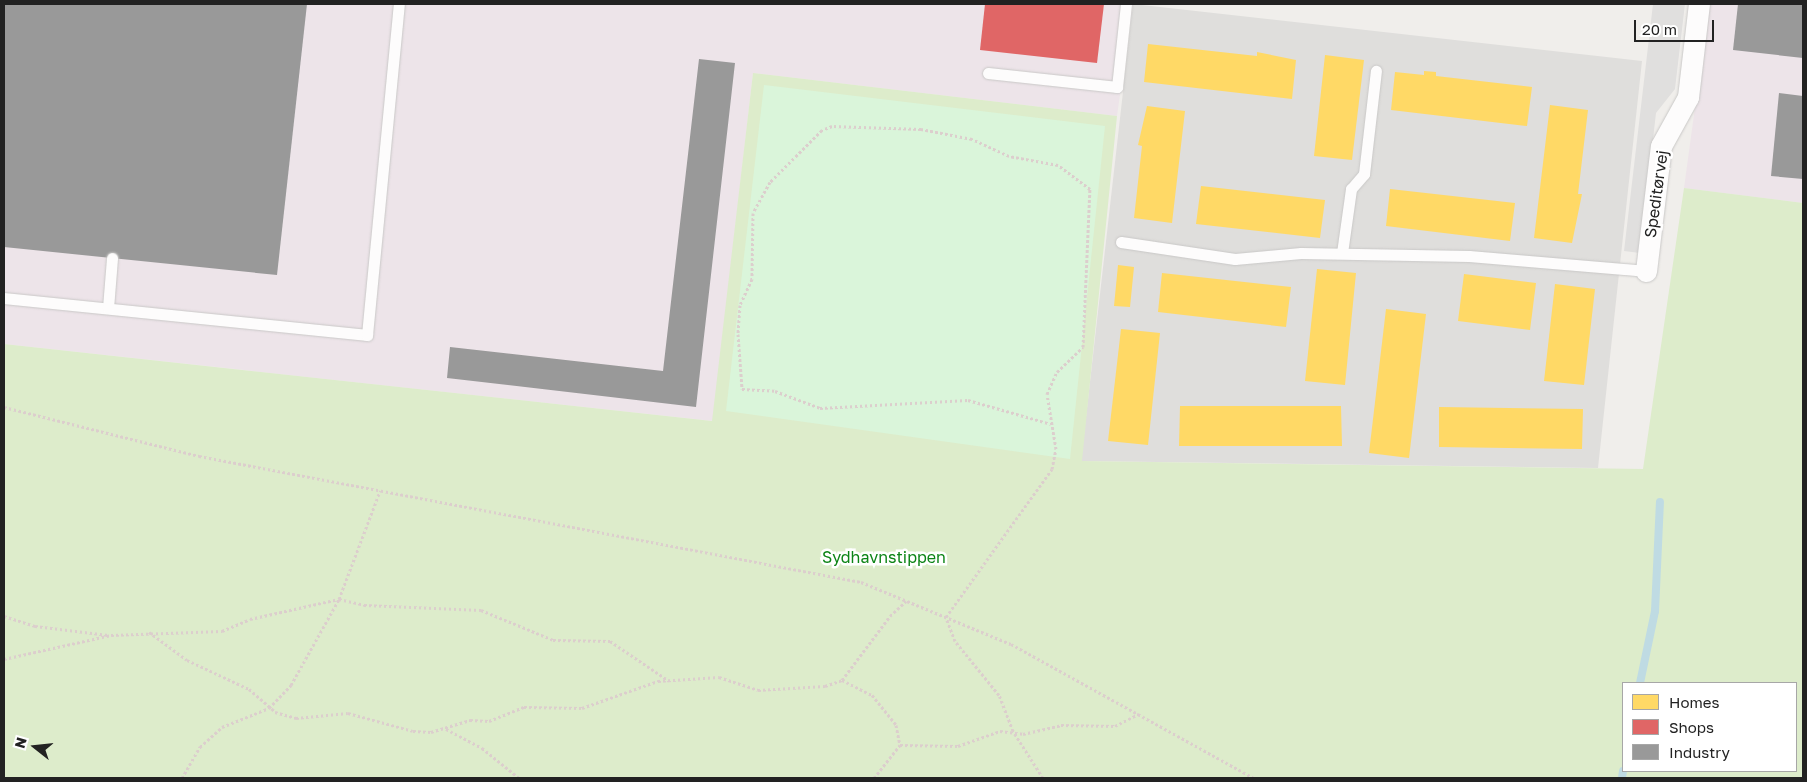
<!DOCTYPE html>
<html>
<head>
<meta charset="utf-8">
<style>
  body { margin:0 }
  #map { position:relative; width:1807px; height:782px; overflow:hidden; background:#f0eeeb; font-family:"Golos Text",sans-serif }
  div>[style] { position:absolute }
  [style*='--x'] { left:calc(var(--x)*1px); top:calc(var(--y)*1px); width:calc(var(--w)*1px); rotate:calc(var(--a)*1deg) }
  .residential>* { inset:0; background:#dfdedc }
  .industrial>* { inset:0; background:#ede4e9 }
  .grass>* { inset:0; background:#ddeccb }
  .park>* { inset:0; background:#daf5da }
  .parking>* { inset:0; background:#e0dfde }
  .homes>* { inset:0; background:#ffd966 }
  .shops>* { inset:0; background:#e06666 }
  .industry>* { inset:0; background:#999 }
  .stream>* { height:8px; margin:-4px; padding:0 4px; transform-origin:4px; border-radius:4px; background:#bfdbe3 }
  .path>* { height:3px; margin-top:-1.5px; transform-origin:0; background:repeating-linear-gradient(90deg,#dccecd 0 2.5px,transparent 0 5px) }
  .roads { filter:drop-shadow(0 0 1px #c9c8c7) drop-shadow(0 0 1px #c9c8c7) }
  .lane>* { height:11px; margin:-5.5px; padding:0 5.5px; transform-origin:5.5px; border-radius:5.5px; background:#fdfcfc }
  .street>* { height:21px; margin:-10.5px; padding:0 10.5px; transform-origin:10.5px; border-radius:10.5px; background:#fdfcfc }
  span { translate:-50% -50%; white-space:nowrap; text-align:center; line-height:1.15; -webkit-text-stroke:5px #fff; paint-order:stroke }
  .street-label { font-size:16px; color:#222 }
  .park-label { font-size:16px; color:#0c8416 }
  .frame { position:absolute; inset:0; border:5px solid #222; pointer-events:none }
  .legend { position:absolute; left:1622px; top:682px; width:175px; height:90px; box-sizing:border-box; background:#fff; border:1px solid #a7a7a7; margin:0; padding:6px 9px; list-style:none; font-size:15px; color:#222 }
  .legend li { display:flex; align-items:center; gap:10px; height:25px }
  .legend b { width:25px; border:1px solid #a7a7a7 }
  .north { position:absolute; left:10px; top:722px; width:50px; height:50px; -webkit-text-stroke:4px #fff; paint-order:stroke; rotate:286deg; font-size:14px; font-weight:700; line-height:20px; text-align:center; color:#222 }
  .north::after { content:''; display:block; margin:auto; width:18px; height:22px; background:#222; clip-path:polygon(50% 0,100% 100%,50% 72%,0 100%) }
  .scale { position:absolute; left:1634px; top:20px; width:80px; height:22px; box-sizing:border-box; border:2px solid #222; border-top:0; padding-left:6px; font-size:15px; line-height:18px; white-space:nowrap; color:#222; -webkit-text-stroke:4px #fff; paint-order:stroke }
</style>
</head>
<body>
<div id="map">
  <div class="residential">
    <i style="clip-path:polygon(1133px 4px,1642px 61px,1598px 468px,1081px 461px)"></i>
  </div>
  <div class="industrial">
    <i style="clip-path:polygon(4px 4px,1133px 4px,1117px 116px,753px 73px,713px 421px,4px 344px)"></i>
    <i style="clip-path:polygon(1709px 4px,1803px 4px,1803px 203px,1684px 188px)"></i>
  </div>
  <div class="grass">
    <i style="clip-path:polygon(evenodd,753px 73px,1117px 116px,1082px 461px,1643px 469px,1684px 188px,1803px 203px,1803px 778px,4px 778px,4px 344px,712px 421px,753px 73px,1623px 683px,1796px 683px,1796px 771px,1623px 771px,1623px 683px)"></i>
  </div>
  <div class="park">
    <i style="clip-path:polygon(764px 85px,1105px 126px,1070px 459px,726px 411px)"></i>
  </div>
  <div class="parking">
    <i style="clip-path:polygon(1653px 4px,1685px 4px,1675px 89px,1656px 113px,1640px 253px,1624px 251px)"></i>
  </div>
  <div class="homes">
    <i style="clip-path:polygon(1148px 44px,1257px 56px,1257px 52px,1296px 60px,1292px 99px,1144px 82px)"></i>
    <i style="clip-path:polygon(1325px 55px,1364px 60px,1352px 160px,1314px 156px)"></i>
    <i style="clip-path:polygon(1424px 71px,1436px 72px,1436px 76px,1532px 87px,1527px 126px,1391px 110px,1395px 72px,1424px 75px)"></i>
    <i style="clip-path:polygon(1550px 105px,1588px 110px,1578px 194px,1582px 194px,1572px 243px,1534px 238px)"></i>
    <i style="clip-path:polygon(1147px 106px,1185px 111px,1172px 223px,1134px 218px,1142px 146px,1138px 145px)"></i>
    <i style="clip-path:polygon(1201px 186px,1325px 200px,1320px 238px,1196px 224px)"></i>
    <i style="clip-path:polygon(1390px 189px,1515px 203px,1510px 241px,1386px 226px)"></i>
    <i style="clip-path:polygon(1118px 265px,1134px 267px,1130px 307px,1114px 306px)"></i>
    <i style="clip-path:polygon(1317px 269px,1356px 273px,1345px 385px,1305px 381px)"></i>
    <i style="clip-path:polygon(1162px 273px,1291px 287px,1286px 327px,1158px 312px)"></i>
    <i style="clip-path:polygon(1464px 274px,1536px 283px,1530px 330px,1458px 321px)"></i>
    <i style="clip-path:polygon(1555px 284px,1595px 289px,1584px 385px,1544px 381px)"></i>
    <i style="clip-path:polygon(1386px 309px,1426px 314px,1409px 458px,1369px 453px)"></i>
    <i style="clip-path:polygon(1121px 329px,1160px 333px,1148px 445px,1108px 441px)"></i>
    <i style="clip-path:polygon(1180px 406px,1341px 406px,1342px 446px,1179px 446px)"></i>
    <i style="clip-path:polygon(1439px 407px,1583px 409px,1582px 449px,1439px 447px)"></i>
  </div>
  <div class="shops">
    <i style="clip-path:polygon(985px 4px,1104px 4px,1097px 63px,980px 50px)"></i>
  </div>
  <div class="industry">
    <i style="clip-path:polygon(4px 4px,307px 4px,277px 275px,4px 247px)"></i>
    <i style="clip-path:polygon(1738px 4px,1803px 4px,1803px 58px,1733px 50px)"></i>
    <i style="clip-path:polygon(699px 59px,735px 63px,696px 407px,447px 378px,450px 347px,663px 371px)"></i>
    <i style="clip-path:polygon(1779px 93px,1803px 96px,1803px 179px,1771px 176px)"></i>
  </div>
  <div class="stream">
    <i style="--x:1640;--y:683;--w:74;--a:-78.2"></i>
    <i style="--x:1655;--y:611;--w:109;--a:-87.4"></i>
    <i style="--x:1622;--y:778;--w:7;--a:-82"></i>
  </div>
  <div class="path">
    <i style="--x:4;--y:407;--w:201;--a:14.1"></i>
    <i style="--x:199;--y:456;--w:674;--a:10.78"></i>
    <i style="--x:861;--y:582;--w:162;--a:22.5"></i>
    <i style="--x:1011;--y:644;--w:277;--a:28.9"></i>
    <i style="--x:4;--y:616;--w:33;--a:18"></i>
    <i style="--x:35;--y:626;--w:74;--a:7"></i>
    <i style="--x:149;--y:632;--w:47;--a:36.4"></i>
    <i style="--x:187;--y:660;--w:68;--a:25.1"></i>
    <i style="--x:249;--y:689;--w:35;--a:41"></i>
    <i style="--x:275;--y:712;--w:22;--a:16"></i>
    <i style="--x:296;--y:718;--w:52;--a:-5.5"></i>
    <i style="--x:348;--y:713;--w:67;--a:15.5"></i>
    <i style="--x:413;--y:731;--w:18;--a:3"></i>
    <i style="--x:431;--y:732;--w:41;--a:-17.1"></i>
    <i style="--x:470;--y:720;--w:19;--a:3"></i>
    <i style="--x:489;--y:721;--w:38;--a:-22"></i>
    <i style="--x:524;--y:707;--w:58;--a:1"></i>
    <i style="--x:582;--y:708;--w:81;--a:-19.6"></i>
    <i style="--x:658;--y:681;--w:61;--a:-3.8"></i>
    <i style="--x:719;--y:677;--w:41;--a:18.4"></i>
    <i style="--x:758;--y:690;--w:67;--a:-3.4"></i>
    <i style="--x:825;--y:686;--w:18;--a:-19"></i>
    <i style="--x:842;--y:680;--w:34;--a:27"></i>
    <i style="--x:872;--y:695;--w:38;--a:51"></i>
    <i style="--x:896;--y:725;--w:20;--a:79"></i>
    <i style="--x:4;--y:659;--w:110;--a:-12.6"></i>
    <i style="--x:111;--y:635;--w:111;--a:-2.1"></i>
    <i style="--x:222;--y:631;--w:30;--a:-23"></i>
    <i style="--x:250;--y:619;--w:91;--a:-12.7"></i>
    <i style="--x:339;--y:599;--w:26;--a:13"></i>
    <i style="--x:364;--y:605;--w:117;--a:2.4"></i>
    <i style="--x:481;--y:610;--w:78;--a:22.6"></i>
    <i style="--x:553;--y:640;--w:57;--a:1"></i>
    <i style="--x:610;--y:641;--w:71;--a:34.1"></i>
    <i style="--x:842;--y:680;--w:80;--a:-53.1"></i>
    <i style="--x:890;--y:616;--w:22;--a:-43"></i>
    <i style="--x:446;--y:729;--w:41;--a:27.8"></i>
    <i style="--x:482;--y:748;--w:48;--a:39"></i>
    <i style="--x:182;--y:778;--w:36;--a:-60"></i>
    <i style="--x:200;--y:747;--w:30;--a:-42"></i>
    <i style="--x:222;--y:727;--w:51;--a:-22"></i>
    <i style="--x:269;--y:708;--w:32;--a:-46"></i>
    <i style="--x:291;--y:685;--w:98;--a:-60.8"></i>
    <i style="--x:339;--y:599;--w:116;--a:-69.2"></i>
    <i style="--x:874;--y:778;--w:42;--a:-51.8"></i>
    <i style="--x:900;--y:745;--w:58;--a:1"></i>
    <i style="--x:958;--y:746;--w:45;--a:-19.7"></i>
    <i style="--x:1000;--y:731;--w:23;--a:7"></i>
    <i style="--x:1023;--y:734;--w:39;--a:-13"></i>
    <i style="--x:1061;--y:725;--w:54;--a:1.1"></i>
    <i style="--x:1115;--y:726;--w:27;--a:-27"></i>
    <i style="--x:1043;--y:778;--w:56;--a:-122.6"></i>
    <i style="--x:1013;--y:731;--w:39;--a:-111"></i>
    <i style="--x:999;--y:695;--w:70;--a:-129.2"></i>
    <i style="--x:955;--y:641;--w:26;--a:-111"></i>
    <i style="--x:946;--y:617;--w:182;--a:-54.4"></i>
    <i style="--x:1052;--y:469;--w:20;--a:-79"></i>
    <i style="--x:1056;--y:449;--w:56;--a:-99.3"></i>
    <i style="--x:1047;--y:394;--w:24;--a:-66"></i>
    <i style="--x:1057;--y:372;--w:36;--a:-44"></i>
    <i style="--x:1083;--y:347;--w:158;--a:-87.5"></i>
    <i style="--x:1090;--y:189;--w:40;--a:-143"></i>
    <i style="--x:1058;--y:165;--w:50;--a:-169.6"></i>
    <i style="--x:1009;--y:156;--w:41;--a:-155.3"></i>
    <i style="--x:972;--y:139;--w:52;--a:-168.9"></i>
    <i style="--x:921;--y:129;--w:89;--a:-178.1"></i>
    <i style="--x:832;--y:126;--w:11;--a:158"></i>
    <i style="--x:822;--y:130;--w:74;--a:135"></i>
    <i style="--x:770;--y:182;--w:35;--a:119"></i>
    <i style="--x:753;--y:213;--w:66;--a:90.9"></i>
    <i style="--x:752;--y:279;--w:29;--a:115"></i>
    <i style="--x:740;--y:305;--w:29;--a:94"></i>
    <i style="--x:738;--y:334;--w:55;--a:85.8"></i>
    <i style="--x:742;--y:389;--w:33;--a:3"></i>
    <i style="--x:775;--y:391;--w:48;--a:20.7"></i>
    <i style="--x:820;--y:408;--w:148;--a:-3.1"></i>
    <i style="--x:968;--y:400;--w:86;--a:16.1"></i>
  </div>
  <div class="roads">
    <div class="lane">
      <i style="--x:988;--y:73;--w:130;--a:6.2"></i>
      <i style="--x:1117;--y:87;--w:83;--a:-83.8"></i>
      <i style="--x:1121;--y:242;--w:115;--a:8.5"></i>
      <i style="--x:1235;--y:259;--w:66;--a:-5.2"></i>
      <i style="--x:1301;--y:253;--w:168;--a:1"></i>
      <i style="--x:1469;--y:256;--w:178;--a:4.8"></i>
      <i style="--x:1342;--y:253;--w:65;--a:-82"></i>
      <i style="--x:1351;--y:189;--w:20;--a:-49"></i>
      <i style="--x:1364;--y:174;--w:104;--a:-83.4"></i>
      <i style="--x:4;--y:298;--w:365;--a:5.8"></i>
      <i style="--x:367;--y:335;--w:333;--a:-84.5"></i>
      <i style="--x:108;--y:308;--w:50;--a:-85.4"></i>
    </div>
    <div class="street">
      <i style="--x:1646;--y:271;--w:126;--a:-83.2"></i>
      <i style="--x:1661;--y:146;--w:56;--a:-61.1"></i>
      <i style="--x:1688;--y:97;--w:94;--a:-83.3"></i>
    </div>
  </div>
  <div class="street-label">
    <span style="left:1656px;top:194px;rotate:-82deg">Speditørvej</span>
  </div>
  <div class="park-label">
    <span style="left:884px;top:557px">Sydhavnstippen</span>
  </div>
  <div class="frame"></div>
  <ul class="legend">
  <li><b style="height:14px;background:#ffd966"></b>Homes</li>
  <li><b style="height:14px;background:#e06666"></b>Shops</li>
  <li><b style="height:14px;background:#999"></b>Industry</li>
  </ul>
  <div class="north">N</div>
  <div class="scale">20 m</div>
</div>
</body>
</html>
